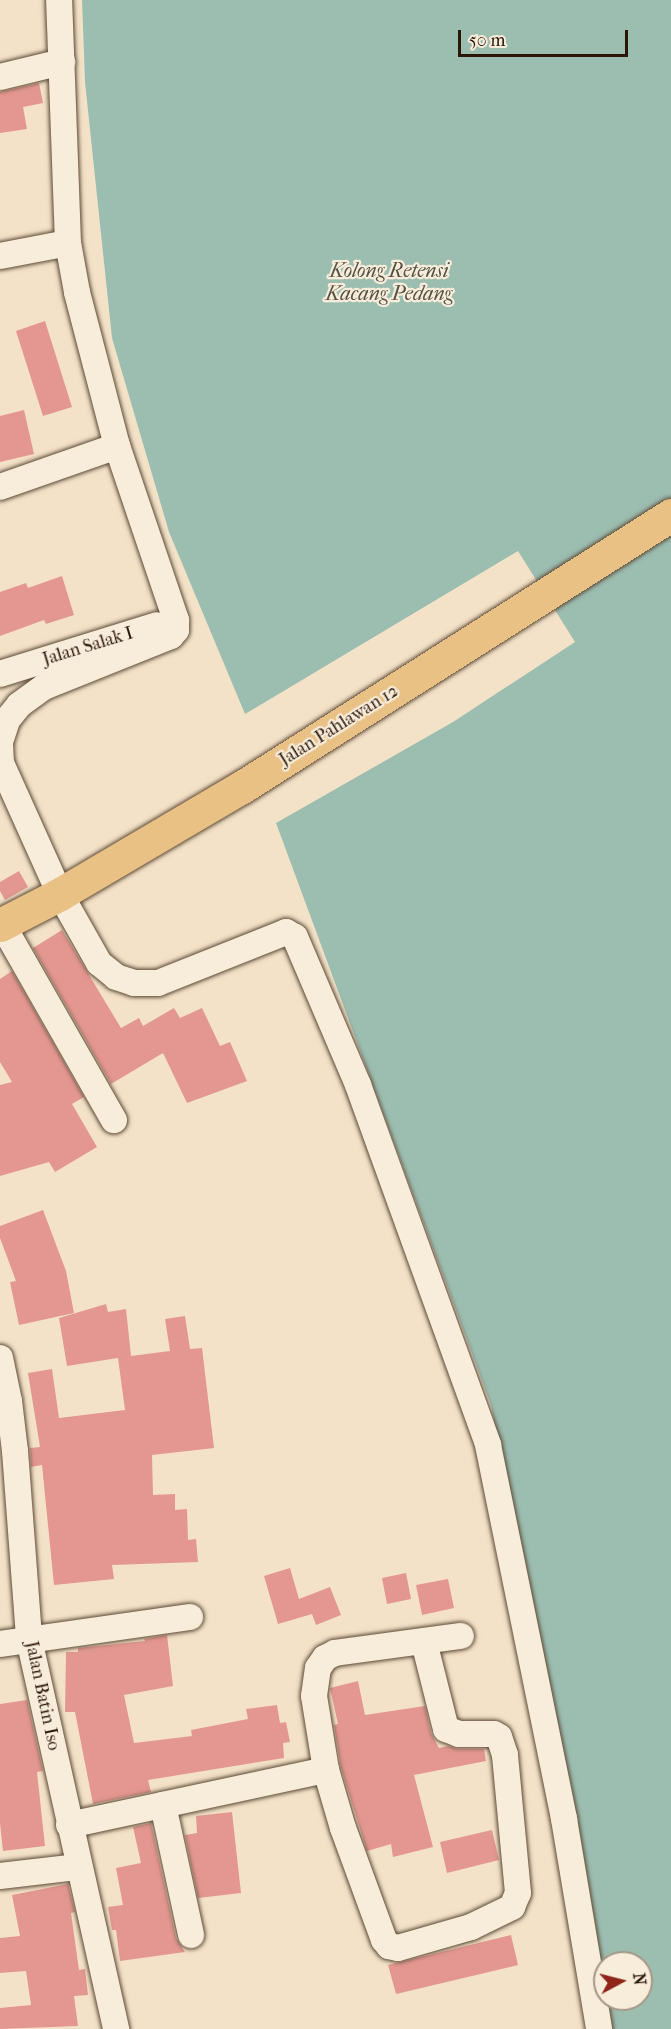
<!DOCTYPE html>
<html>
<head>
<meta charset="utf-8">
<style>
  body { margin:0 }
  #map { position:relative; width:671px; height:2029px; overflow:hidden; background:#f4e2c8; font-family:"IM FELL French Canon",serif }
  div>[style] { position:absolute }
  [style*='--x'] { left:calc(var(--x)*1px); top:calc(var(--y)*1px); width:calc(var(--w)*1px); rotate:calc(var(--a)*1deg) }
  .water>* { inset:0; background:#9cbeb1 }
  .building>* { inset:0; background:#e39790 }
  .roads { filter:drop-shadow(0 0 2px #5d4a37) drop-shadow(0 0 2px #5d4a37) }
  .minor>* { height:26px; margin:-13px; padding:0 13px; transform-origin:13px; border-radius:13px; background:#f8ecdb }
  .major>* { height:33px; margin:-16.5px; padding:0 16.5px; transform-origin:16.5px; border-radius:16.5px; background:#eac184 }
  span { translate:-50% -50%; white-space:nowrap; text-align:center; line-height:1.15; -webkit-text-stroke:4.5px #f8ecdb; paint-order:stroke }
  .street-label { font-size:18px; color:#2b1707 }
  .water-label { font-size:20px; color:#535142; font-style:italic }
  .north { position:absolute; left:593px; top:1951px; width:60px; height:60px; box-sizing:border-box; background:#f8ecdb; border:2px solid #a69786; border-radius:50%; rotate:83deg; font-size:16px; font-weight:700; line-height:24px; text-align:center; color:#2b1707 }
  .north::after { content:''; display:block; margin:auto; width:21px; height:27px; background:#8f2418; clip-path:polygon(50% 0,100% 100%,50% 72%,0 100%) }
  .scale { position:absolute; left:458px; top:30px; width:170px; height:27px; box-sizing:border-box; border:3px solid #2b1707; border-top:0; padding-left:8px; font-size:18px; line-height:21px; white-space:nowrap; color:#2b1707; -webkit-text-stroke:4px #f8ecdb; paint-order:stroke }
</style>
</head>
<body>
<div id="map">
  <div class="water">
    <i style="clip-path:polygon(evenodd,82px 0,671px 0,671px 2029px,608px 2029px,525px 1571px,491px 1405px,276px 823px,453px 722px,575px 642px,518px 551px,245px 714px,169px 532px,112px 338px,85px 82px,82px 0,605px 1963px,641px 1963px,641px 1999px,605px 1999px,605px 1963px)"></i>
  </div>
  <div class="building">
    <i style="clip-path:polygon(39px 83px,43px 103px,23px 107px,27px 129px,0 133px,0 92px)"></i>
    <i style="clip-path:polygon(45px 321px,72px 407px,43px 416px,16px 331px)"></i>
    <i style="clip-path:polygon(24px 410px,34px 454px,0 462px,0 416px)"></i>
    <i style="clip-path:polygon(62px 576px,74px 615px,46px 624px,44px 620px,0 636px,0 592px,26px 583px,28px 588px)"></i>
    <i style="clip-path:polygon(19px 871px,28px 887px,5px 900px,0 891px,0 882px)"></i>
    <i style="clip-path:polygon(62px 930px,121px 1028px,139px 1018px,143px 1026px,174px 1008px,180px 1018px,202px 1008px,220px 1046px,230px 1042px,247px 1081px,187px 1103px,163px 1053px,111px 1084px,33px 948px)"></i>
    <i style="clip-path:polygon(12px 971px,84px 1097px,72px 1104px,97px 1147px,55px 1172px,49px 1162px,0 1176px,0 1085px,12px 1082px,0 1062px,0 979px)"></i>
    <i style="clip-path:polygon(43px 1210px,66px 1271px,74px 1313px,19px 1325px,10px 1282px,16px 1281px,0 1238px,0 1226px)"></i>
    <i style="clip-path:polygon(106px 1304px,108px 1312px,126px 1309px,131px 1356px,170px 1351px,165px 1319px,185px 1316px,190px 1349px,202px 1348px,214px 1448px,152px 1455px,153px 1495px,175px 1494px,175px 1510px,187px 1509px,188px 1540px,196px 1539px,198px 1562px,112px 1565px,114px 1579px,54px 1585px,42px 1465px,31px 1467px,30px 1448px,40px 1447px,28px 1373px,52px 1369px,59px 1418px,125px 1410px,118px 1358px,67px 1366px,59px 1318px)"></i>
    <i style="clip-path:polygon(290px 1568px,299px 1599px,330px 1587px,341px 1615px,316px 1625px,312px 1614px,278px 1624px,264px 1576px)"></i>
    <i style="clip-path:polygon(406px 1573px,411px 1599px,387px 1604px,382px 1578px)"></i>
    <i style="clip-path:polygon(448px 1579px,454px 1608px,422px 1615px,416px 1585px)"></i>
    <i style="clip-path:polygon(167px 1635px,173px 1686px,124px 1695px,134px 1743px,192px 1736px,191px 1730px,248px 1719px,246px 1709px,277px 1705px,280px 1723px,286px 1722px,290px 1742px,283px 1743px,284px 1758px,148px 1780px,151px 1792px,93px 1804px,75px 1712px,65px 1712px,66px 1652px,78px 1652px,78px 1648px,145px 1641px,144px 1639px)"></i>
    <i style="clip-path:polygon(358px 1681px,365px 1715px,425px 1706px,431px 1733px,439px 1748px,448px 1746px,459px 1749px,484px 1749px,486px 1761px,414px 1775px,433px 1847px,393px 1857px,391px 1844px,367px 1851px,341px 1768px,334px 1725px,338px 1724px,330px 1688px)"></i>
    <i style="clip-path:polygon(27px 1700px,43px 1771px,37px 1772px,45px 1846px,3px 1851px,0 1823px,0 1704px)"></i>
    <i style="clip-path:polygon(232px 1812px,241px 1893px,198px 1898px,185px 1835px,197px 1833px,196px 1816px)"></i>
    <i style="clip-path:polygon(151px 1823px,176px 1938px,185px 1952px,120px 1961px,116px 1930px,112px 1930px,108px 1907px,123px 1905px,116px 1868px,141px 1863px,133px 1827px)"></i>
    <i style="clip-path:polygon(492px 1830px,499px 1860px,447px 1873px,440px 1842px)"></i>
    <i style="clip-path:polygon(68px 1884px,75px 1912px,71px 1913px,79px 1970px,85px 1969px,88px 1995px,74px 1996px,78px 2026px,0 2029px,0 2008px,31px 2005px,26px 1971px,0 1973px,0 1938px,20px 1936px,12px 1895px)"></i>
    <i style="clip-path:polygon(511px 1935px,518px 1965px,396px 1994px,388px 1965px)"></i>
  </div>
  <div class="roads">
    <div class="minor">
      <i style="--x:0;--y:77;--w:64;--a:-13.6"></i>
      <i style="--x:0;--y:256;--w:69;--a:-10.8"></i>
      <i style="--x:0;--y:487;--w:124;--a:-19.3"></i>
      <i style="--x:0;--y:674;--w:164;--a:-17.3"></i>
      <i style="--x:0;--y:742;--w:23;--a:-72"></i>
      <i style="--x:7;--y:720;--w:19;--a:-51"></i>
      <i style="--x:19;--y:705;--w:31;--a:-36"></i>
      <i style="--x:44;--y:687;--w:137;--a:-21.9"></i>
      <i style="--x:171;--y:636;--w:8;--a:-50"></i>
      <i style="--x:176;--y:630;--w:10;--a:-90"></i>
      <i style="--x:176;--y:620;--w:184;--a:-108.7"></i>
      <i style="--x:117;--y:446;--w:159;--a:-104.6"></i>
      <i style="--x:77;--y:292;--w:50;--a:-100.4"></i>
      <i style="--x:68;--y:243;--w:243;--a:-92.1"></i>
      <i style="--x:0;--y:744;--w:19;--a:87"></i>
      <i style="--x:1;--y:763;--w:144;--a:65.8"></i>
      <i style="--x:60;--y:894;--w:79;--a:60.5"></i>
      <i style="--x:99;--y:963;--w:22;--a:39"></i>
      <i style="--x:116;--y:977;--w:19;--a:18"></i>
      <i style="--x:134;--y:983;--w:24;--a:0"></i>
      <i style="--x:158;--y:983;--w:138;--a:-21.7"></i>
      <i style="--x:286;--y:932;--w:10;--a:29"></i>
      <i style="--x:295;--y:937;--w:161;--a:66.9"></i>
      <i style="--x:358;--y:1085;--w:383;--a:70.1"></i>
      <i style="--x:488;--y:1445;--w:382;--a:78.5"></i>
      <i style="--x:564;--y:1819;--w:213;--a:80.5"></i>
      <i style="--x:2;--y:924;--w:226;--a:60.3"></i>
      <i style="--x:0;--y:1358;--w:44;--a:78.2"></i>
      <i style="--x:9;--y:1401;--w:50;--a:83.2"></i>
      <i style="--x:15;--y:1451;--w:189;--a:85.7"></i>
      <i style="--x:29;--y:1639;--w:400;--a:77.4"></i>
      <i style="--x:0;--y:1644;--w:192;--a:-8.1"></i>
      <i style="--x:326;--y:1770;--w:75;--a:-99.2"></i>
      <i style="--x:314;--y:1696;--w:28;--a:-82"></i>
      <i style="--x:318;--y:1668;--w:12;--a:-55"></i>
      <i style="--x:325;--y:1658;--w:11;--a:-27"></i>
      <i style="--x:335;--y:1653;--w:127;--a:-7.7"></i>
      <i style="--x:163;--y:1805;--w:133;--a:77.8"></i>
      <i style="--x:69;--y:1825;--w:263;--a:-12.1"></i>
      <i style="--x:326;--y:1770;--w:60;--a:73.7"></i>
      <i style="--x:343;--y:1828;--w:119;--a:69.9"></i>
      <i style="--x:384;--y:1940;--w:8;--a:50"></i>
      <i style="--x:389;--y:1946;--w:9;--a:13"></i>
      <i style="--x:398;--y:1948;--w:76;--a:-16"></i>
      <i style="--x:471;--y:1927;--w:46;--a:-26"></i>
      <i style="--x:512;--y:1907;--w:15;--a:-67"></i>
      <i style="--x:518;--y:1893;--w:139;--a:-95.4"></i>
      <i style="--x:505;--y:1755;--w:19;--a:-108"></i>
      <i style="--x:499;--y:1737;--w:6;--a:-149"></i>
      <i style="--x:494;--y:1734;--w:35;--a:180"></i>
      <i style="--x:459;--y:1734;--w:14;--a:-159"></i>
      <i style="--x:446;--y:1729;--w:90;--a:-104.2"></i>
      <i style="--x:0;--y:1876;--w:79;--a:-6.6"></i>
    </div>
    <div class="major">
      <i style="--x:0;--y:925;--w:68;--a:-27.3"></i>
      <i style="--x:60;--y:894;--w:211;--a:-30.5"></i>
      <i style="--x:242;--y:787;--w:508;--a:-32.38"></i>
    </div>
  </div>
  <div class="street-label">
    <span style="left:88px;top:647px;rotate:-17deg">Jalan Salak I</span>
    <span style="left:339px;top:726px;rotate:-32deg">Jalan Pahlawan 12</span>
    <span style="left:42px;top:1696px;rotate:78deg">Jalan Batin Iso</span>
  </div>
  <div class="water-label">
    <span style="left:389px;top:282px">Kolong Retensi<br>Kacang Pedang</span>
  </div>
  <div class="north">N</div>
  <div class="scale">50 m</div>
</div>
</body>
</html>
